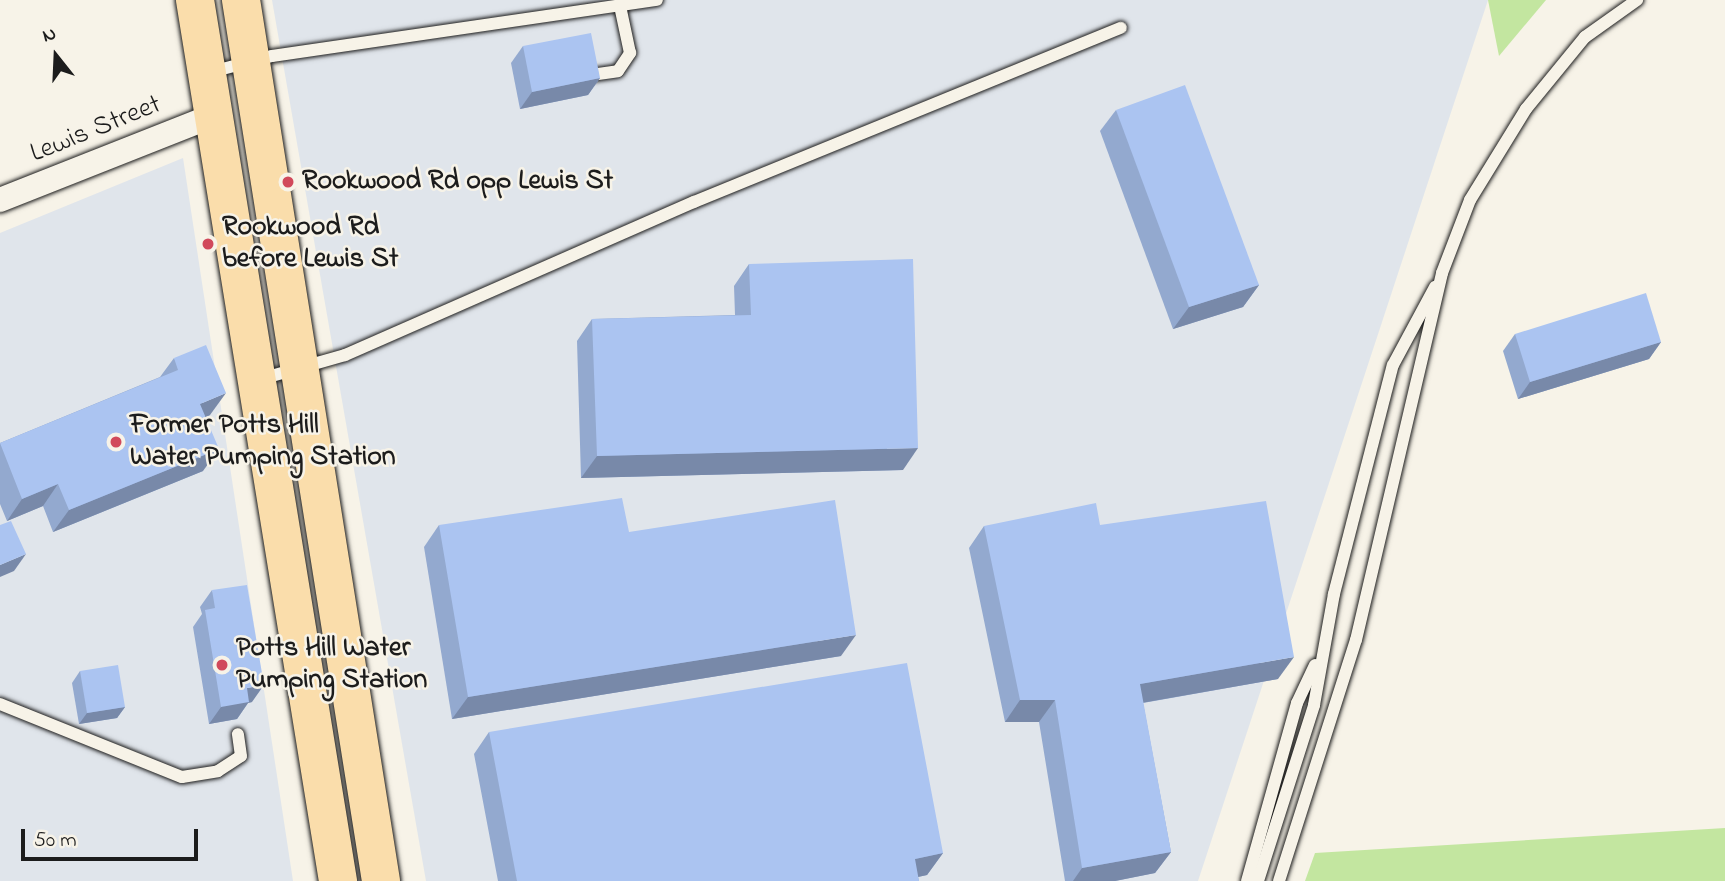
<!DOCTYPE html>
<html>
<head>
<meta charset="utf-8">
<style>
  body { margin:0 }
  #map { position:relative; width:1725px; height:881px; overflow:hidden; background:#f7f3e8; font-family:"Indie Flower",sans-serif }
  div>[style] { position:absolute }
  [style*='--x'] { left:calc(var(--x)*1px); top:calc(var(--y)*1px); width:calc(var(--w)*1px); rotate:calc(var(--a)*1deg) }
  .built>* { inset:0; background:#e0e5eb }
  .green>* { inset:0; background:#c3e6a0 }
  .roads { filter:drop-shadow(0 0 2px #1c1c1c) drop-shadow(0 0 2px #1c1c1c) }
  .lane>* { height:12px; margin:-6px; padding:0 6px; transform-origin:6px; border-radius:6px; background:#f7f3e8 }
  .street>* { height:24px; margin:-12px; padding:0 12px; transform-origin:12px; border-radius:12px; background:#f7f3e8 }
  .highway>* { height:38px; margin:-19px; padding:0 19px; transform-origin:19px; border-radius:19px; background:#faddab }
  .wall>* { inset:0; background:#93a9cf }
  .shaded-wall>* { inset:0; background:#7889a9 }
  .building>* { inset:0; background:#abc4f1 }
  .dots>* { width:19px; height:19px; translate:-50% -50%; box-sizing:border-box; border:4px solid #f7f3e8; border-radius:50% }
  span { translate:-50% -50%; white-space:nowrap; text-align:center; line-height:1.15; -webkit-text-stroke:5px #f7f3e8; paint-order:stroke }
  .street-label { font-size:28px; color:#1c1c1c }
  .poi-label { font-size:28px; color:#1c1c1c; font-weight:700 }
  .left { translate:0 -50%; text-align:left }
  .north { position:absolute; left:21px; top:21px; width:70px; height:70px; -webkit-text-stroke:5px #f7f3e8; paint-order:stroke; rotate:342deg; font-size:19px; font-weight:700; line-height:28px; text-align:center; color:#1c1c1c }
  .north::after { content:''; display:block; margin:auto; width:24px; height:32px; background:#1c1c1c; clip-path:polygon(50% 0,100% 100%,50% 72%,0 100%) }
  .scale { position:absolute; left:21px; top:829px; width:177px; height:32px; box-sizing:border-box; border:4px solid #1c1c1c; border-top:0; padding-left:9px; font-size:21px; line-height:24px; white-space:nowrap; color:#1c1c1c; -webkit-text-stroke:5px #f7f3e8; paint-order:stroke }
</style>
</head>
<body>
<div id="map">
  <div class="built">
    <i style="clip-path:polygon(272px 0,1488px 0,1198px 881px,426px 881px)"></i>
    <i style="clip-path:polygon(183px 158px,293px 881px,0 881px,0 233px)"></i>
  </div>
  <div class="green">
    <i style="clip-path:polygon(1488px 0,1546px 0,1499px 56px)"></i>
    <i style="clip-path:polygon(1725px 828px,1725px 881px,1305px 881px,1315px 853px)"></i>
  </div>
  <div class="roads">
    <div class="lane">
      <i style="--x:211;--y:72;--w:63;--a:-14.7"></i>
      <i style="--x:272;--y:56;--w:389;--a:-8.3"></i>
      <i style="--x:591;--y:75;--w:27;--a:-8"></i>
      <i style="--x:618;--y:71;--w:22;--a:-56"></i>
      <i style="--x:630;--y:53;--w:48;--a:-102"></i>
      <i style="--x:261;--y:379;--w:87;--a:-15.9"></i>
      <i style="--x:345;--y:355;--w:381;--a:-23.7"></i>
      <i style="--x:694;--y:202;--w:461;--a:-22.2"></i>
      <i style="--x:0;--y:704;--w:196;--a:21.9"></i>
      <i style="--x:182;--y:777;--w:36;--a:-9"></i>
      <i style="--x:218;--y:771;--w:27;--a:-33"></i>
      <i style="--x:241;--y:756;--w:22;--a:-98"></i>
      <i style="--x:1247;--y:881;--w:185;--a:-74.3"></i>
      <i style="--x:1297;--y:703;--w:42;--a:-64.7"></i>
      <i style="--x:1258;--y:881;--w:185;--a:-72.3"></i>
      <i style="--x:1314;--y:705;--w:113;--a:-79.8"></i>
      <i style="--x:1334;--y:594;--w:236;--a:-75.6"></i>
      <i style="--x:1393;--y:365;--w:89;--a:-61.7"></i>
      <i style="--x:1279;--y:881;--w:253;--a:-72.3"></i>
      <i style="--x:1356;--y:640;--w:377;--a:-76.8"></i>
      <i style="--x:1442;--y:273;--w:78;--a:-69"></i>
      <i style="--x:1470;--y:200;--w:107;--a:-58.4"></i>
      <i style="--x:1526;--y:109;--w:93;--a:-50.7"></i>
      <i style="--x:1585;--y:37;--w:64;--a:-35.4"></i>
    </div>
    <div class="street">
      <i style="--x:0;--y:200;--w:231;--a:-21.6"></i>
    </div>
    <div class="highway">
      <i style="--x:195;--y:0;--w:893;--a:80.78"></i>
      <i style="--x:241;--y:0;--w:892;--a:80.97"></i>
    </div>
  </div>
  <div class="wall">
    <i style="clip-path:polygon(523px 46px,600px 78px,588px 95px,520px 109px,511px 63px)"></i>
    <i style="clip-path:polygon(1116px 110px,1259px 285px,1243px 307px,1173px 329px,1100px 131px)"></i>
    <i style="clip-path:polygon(749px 264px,903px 470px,581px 478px,577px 341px,592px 319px,735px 315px,734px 286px)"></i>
    <i style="clip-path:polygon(1515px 334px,1661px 342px,1649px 359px,1518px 399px,1503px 351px)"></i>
    <i style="clip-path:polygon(174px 358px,210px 415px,206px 417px,203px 471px,53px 532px,43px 506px,7px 521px,0 504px,0 443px,160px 377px)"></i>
    <i style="clip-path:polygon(439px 525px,629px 532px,841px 656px,452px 719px,424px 547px)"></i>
    <i style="clip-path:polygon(1100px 525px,1278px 679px,1143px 703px,1171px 852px,1155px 873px,1115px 881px,1065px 881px,1039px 722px,1005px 722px,969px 548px,984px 526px)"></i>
    <i style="clip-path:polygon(212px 590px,252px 702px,248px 703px,237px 719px,209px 724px,193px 627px,202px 614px,200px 607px)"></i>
    <i style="clip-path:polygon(80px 671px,125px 707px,117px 718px,79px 724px,72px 683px)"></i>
    <i style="clip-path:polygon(489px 732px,943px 853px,927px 875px,918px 877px,919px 881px,498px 881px,474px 754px)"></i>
  </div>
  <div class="shaded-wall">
    <i style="clip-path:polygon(600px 78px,588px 95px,520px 109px,532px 92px)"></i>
    <i style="clip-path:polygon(1259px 285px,1243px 307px,1173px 329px,1189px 307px)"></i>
    <i style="clip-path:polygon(1661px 342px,1649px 359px,1518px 399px,1530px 382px)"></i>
    <i style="clip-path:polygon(226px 393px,210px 415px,185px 426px,200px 404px)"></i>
    <i style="clip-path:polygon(918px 448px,903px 470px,581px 478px,597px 456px)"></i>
    <i style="clip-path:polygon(219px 449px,203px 471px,53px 532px,69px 510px)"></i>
    <i style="clip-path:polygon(58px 484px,43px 506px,7px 521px,22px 499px)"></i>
    <i style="clip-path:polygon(26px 554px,14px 571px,0 577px,0 565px)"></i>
    <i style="clip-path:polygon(856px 635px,841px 656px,452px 719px,468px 697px)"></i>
    <i style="clip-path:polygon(1294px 657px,1278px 679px,1124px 706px,1140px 684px)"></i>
    <i style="clip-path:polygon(264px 685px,252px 702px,248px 703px,237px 719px,209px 724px,221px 707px,247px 688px)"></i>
    <i style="clip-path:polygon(1020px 700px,1055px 700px,1039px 722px,1005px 722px)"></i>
    <i style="clip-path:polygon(125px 707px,117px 718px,79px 724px,87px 713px)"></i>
    <i style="clip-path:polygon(1171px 852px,1155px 873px,1115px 881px,1073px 881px,1082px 868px)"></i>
    <i style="clip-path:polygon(943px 853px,927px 875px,899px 881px,915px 859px)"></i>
  </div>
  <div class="building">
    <i style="clip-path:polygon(591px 33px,600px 78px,532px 92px,523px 46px)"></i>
    <i style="clip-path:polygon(1185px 85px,1259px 285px,1189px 307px,1116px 110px)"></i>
    <i style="clip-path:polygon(913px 259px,918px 448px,597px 456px,592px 319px,751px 315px,749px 264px)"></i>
    <i style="clip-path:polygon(1646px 293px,1661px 342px,1530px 382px,1515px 334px)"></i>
    <i style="clip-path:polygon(206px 345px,226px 393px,200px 404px,219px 449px,69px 510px,58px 484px,22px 499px,0 443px,178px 370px,174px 358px)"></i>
    <i style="clip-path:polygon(622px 498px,629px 532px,835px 500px,856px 635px,468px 697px,439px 525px)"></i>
    <i style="clip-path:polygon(1266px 501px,1294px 657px,1140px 684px,1171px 852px,1082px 868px,1055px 700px,1020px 700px,984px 526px,1096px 503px,1100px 525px)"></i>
    <i style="clip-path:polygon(11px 521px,26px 554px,0 565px,0 525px)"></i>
    <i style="clip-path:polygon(247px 585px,264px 685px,247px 688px,249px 702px,221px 707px,205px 610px,215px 608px,212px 590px)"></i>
    <i style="clip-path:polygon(907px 663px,943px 853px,915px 859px,919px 881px,517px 881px,489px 732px)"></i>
    <i style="clip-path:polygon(118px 665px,125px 707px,87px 713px,80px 671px)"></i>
  </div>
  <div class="dots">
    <i style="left:288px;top:182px;background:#d1495b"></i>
    <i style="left:208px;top:244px;background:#d1495b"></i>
    <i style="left:116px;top:442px;background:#d1495b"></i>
    <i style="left:222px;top:665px;background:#d1495b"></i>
  </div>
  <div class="street-label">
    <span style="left:96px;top:130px;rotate:-22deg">Lewis Street</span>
  </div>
  <div class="poi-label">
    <span class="left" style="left:302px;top:182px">Rookwood Rd opp Lewis St</span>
    <span class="left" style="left:222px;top:244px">Rookwood Rd<br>before Lewis St</span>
    <span class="left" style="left:130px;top:442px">Former Potts Hill<br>Water Pumping Station</span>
    <span class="left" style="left:236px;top:665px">Potts Hill Water<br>Pumping Station</span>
  </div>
  <div class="north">N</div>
  <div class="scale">50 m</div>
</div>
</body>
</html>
